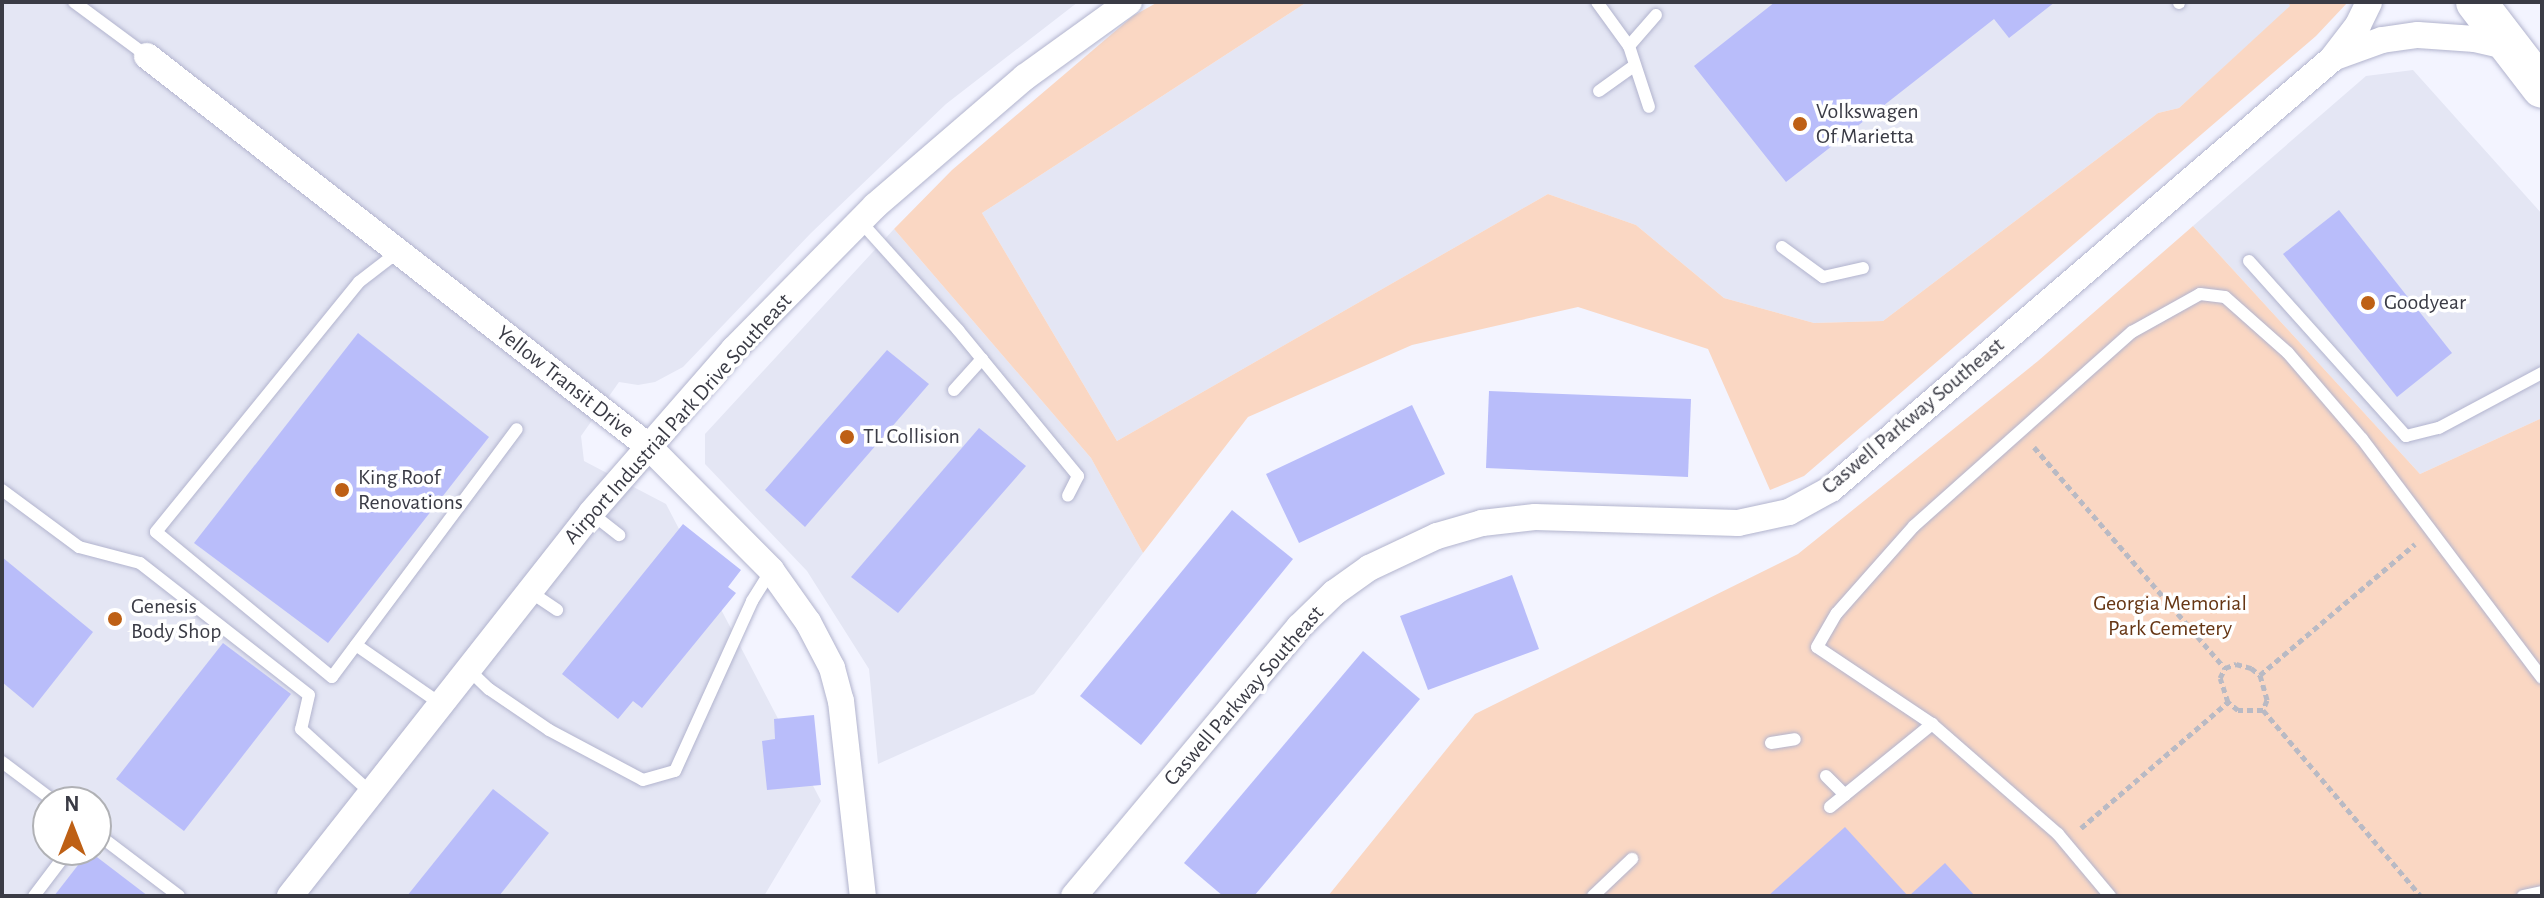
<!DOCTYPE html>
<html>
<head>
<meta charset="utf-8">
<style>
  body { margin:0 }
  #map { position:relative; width:2544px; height:898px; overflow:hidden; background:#f3f4ff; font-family:"Alegreya Sans",sans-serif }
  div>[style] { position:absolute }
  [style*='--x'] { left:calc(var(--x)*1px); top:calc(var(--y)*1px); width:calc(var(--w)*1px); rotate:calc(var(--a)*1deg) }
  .built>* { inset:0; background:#e4e6f4 }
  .green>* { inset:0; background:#fad7c3 }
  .building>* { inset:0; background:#b9bdfa }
  .path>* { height:5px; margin-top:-2.5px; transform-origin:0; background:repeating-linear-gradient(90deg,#b9bac4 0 6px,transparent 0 10px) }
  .roads { filter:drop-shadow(0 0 2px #b2b4ce) drop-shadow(0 0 2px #b2b4ce) }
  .service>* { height:12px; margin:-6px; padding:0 6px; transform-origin:6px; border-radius:6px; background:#fff }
  .minor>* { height:26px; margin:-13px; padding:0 13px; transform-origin:13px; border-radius:13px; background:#fff }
  .primary>* { height:40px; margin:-20px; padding:0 20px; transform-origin:20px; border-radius:20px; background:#fff }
  .dots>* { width:22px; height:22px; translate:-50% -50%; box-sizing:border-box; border:4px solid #fff; border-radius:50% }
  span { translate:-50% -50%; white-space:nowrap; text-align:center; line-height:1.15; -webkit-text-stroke:7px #fff; paint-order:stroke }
  .poi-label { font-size:22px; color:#3a3b45 }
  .left { translate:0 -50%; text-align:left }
  .street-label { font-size:22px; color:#3a3b45 }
  .park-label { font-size:22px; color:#663614 }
  .frame { position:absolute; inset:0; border:4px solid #3a3b45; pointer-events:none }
  .north { position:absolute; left:32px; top:786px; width:80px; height:80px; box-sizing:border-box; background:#fff; border:2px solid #b0b1b5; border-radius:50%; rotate:0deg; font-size:22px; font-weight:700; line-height:32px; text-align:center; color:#3a3b45 }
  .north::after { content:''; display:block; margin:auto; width:28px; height:36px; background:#be6015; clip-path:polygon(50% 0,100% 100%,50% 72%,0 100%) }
</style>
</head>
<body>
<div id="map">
  <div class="built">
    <i style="clip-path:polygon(evenodd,2px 2px,1078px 2px,946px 104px,811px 233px,683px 367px,655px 382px,638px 385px,619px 382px,581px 436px,584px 461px,666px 504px,821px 801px,764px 896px,2px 896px,2px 2px,48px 802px,96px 802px,96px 850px,48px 850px,48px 802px)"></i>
    <i style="clip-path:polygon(1307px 2px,2288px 2px,2291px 6px,2179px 108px,2158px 113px,1883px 321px,1814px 323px,1724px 298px,1636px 225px,1548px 194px,1117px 441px,982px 213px)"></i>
    <i style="clip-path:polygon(2413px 70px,2542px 214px,2542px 418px,2420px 474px,2193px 226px,2366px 76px)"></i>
    <i style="clip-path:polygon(894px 229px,1091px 458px,1143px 553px,1034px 694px,878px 764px,869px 669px,807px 571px,705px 464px,705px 434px)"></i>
  </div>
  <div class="green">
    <i style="clip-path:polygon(1158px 2px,1307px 2px,982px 213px,1117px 441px,1548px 194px,1636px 225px,1724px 298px,1814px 323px,1883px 321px,2158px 113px,2179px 108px,2290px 6px,2288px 2px,2348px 2px,2316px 36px,1804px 476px,1770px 490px,1708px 349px,1578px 307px,1412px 345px,1248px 417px,1143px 553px,1091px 458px,894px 229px,952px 170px,1133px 16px)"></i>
    <i style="clip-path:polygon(2193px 226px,2420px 474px,2542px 418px,2542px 896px,1328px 896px,1475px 714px,1798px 554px,2038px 361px)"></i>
  </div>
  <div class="building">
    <i style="clip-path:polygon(1775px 2px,2055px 2px,2009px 38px,1994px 19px,1786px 182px,1694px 66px)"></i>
    <i style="clip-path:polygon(2339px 210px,2452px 353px,2397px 397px,2283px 254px)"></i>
    <i style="clip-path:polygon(358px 333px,489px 437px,328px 643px,194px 543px)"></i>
    <i style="clip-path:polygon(887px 350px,929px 384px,805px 527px,765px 490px)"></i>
    <i style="clip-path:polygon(1489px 391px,1691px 399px,1688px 477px,1486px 468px)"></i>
    <i style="clip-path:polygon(1412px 405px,1445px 474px,1299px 543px,1266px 474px)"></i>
    <i style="clip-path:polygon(979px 428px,1026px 466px,898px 613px,851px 577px)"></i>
    <i style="clip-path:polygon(1232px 510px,1293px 559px,1141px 745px,1080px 696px)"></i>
    <i style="clip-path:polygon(683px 524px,741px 570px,728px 587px,736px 593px,642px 708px,633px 701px,618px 719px,562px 674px)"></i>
    <i style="clip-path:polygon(2px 557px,93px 632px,33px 708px,2px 682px)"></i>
    <i style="clip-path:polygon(1512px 575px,1539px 649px,1428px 690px,1400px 616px)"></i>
    <i style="clip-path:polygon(223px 643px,291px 694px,184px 831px,116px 779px)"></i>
    <i style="clip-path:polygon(1363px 651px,1420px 699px,1254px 896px,1223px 896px,1184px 863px)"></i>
    <i style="clip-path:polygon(814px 715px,821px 785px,767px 790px,762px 741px,775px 739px,774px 719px)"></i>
    <i style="clip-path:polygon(493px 789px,549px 833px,499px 896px,407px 896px)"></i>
    <i style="clip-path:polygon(1845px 827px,1908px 896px,1768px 896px)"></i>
    <i style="clip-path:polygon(89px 851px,148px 896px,54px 896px)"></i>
    <i style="clip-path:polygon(1945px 863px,1975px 896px,1909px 896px)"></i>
  </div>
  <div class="path">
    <i style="--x:2034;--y:447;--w:292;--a:49.2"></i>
    <i style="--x:2236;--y:664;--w:16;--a:15"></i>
    <i style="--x:2251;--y:668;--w:11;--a:38"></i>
    <i style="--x:2260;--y:675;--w:26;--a:74"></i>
    <i style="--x:2267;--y:700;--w:11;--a:112"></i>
    <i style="--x:2263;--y:710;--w:25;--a:180"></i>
    <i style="--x:2238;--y:710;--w:13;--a:-141"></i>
    <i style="--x:2228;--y:702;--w:25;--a:-108"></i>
    <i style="--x:2220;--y:678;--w:11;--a:-63"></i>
    <i style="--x:2225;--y:668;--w:12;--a:-20"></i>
    <i style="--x:2260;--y:675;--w:203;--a:-40.2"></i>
    <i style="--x:2263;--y:710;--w:244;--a:49.7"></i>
    <i style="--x:2081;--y:828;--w:194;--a:-40.6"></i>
  </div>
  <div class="roads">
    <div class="service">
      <i style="--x:74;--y:2;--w:91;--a:36.5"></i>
      <i style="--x:1597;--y:2;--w:54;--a:54"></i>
      <i style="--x:1629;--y:46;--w:64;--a:71.8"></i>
      <i style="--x:2179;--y:3;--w:1;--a:-90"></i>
      <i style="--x:1629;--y:46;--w:41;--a:-48.9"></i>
      <i style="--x:1599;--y:91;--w:44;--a:-35.8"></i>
      <i style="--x:860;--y:221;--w:147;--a:48"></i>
      <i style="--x:958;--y:330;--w:189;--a:50.6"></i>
      <i style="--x:1078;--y:476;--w:22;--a:117"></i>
      <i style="--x:1782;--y:247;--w:51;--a:36.2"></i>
      <i style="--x:1823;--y:277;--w:41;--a:-12.7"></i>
      <i style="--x:398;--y:252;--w:49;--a:142.4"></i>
      <i style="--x:359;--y:282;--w:322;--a:129.1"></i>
      <i style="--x:156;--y:532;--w:228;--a:39.5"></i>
      <i style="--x:332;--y:677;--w:309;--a:-53.3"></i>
      <i style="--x:2249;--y:261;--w:235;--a:48.1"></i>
      <i style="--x:2406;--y:436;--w:34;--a:-14"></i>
      <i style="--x:2439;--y:428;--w:117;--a:-28.1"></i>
      <i style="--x:954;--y:390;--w:42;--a:-47.9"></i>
      <i style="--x:2;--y:490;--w:96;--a:36.5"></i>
      <i style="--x:79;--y:547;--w:63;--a:14.7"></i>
      <i style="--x:140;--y:563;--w:214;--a:38"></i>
      <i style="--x:309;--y:695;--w:35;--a:103"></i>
      <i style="--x:301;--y:729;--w:93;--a:42.4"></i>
      <i style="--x:591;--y:513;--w:36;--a:38"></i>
      <i style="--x:529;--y:591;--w:34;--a:34"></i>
      <i style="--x:356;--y:645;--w:103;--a:34.8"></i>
      <i style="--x:468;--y:669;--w:29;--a:44"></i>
      <i style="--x:489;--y:689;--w:73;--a:34.3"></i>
      <i style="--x:549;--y:730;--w:106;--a:28"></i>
      <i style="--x:643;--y:780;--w:33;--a:-16"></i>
      <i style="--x:675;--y:771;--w:187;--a:-65.6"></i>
      <i style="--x:752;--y:601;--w:36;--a:-58"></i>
      <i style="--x:1771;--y:743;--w:24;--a:-9"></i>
      <i style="--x:2;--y:762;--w:66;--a:37"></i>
      <i style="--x:1826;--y:776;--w:27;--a:45"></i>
      <i style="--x:1830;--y:807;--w:132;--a:-39.1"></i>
      <i style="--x:96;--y:833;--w:104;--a:37.2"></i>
      <i style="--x:34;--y:896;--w:46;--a:-52.9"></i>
      <i style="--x:1593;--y:896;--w:54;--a:-43.5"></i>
      <i style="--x:2110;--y:896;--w:81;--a:-130"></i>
      <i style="--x:2058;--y:834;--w:167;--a:-138.9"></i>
      <i style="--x:1932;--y:724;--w:138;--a:-146.2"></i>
      <i style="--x:1817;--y:647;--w:39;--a:-60"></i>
      <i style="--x:1837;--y:613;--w:116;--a:-48.5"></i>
      <i style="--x:1914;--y:526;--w:292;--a:-41.7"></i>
      <i style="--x:2132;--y:332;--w:78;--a:-29.2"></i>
      <i style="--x:2200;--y:294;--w:25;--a:7"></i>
      <i style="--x:2225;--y:297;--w:84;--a:41.6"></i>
      <i style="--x:2288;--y:353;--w:113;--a:49.3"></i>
      <i style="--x:2362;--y:439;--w:299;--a:53"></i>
      <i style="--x:2523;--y:896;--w:19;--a:-12"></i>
    </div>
    <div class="minor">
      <i style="--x:147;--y:56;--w:635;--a:37.9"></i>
      <i style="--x:648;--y:446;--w:175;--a:45.2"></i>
      <i style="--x:771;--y:570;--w:64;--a:54.6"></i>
      <i style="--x:808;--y:622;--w:52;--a:62.4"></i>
      <i style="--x:832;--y:668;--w:34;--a:75"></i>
      <i style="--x:841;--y:701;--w:196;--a:83.6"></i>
      <i style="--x:2335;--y:57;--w:50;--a:-19.9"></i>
      <i style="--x:2382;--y:40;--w:36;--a:-8"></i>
      <i style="--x:2418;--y:35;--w:57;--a:4"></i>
      <i style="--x:2475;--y:39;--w:37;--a:13"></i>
      <i style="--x:290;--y:896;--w:487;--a:-51.8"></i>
      <i style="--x:591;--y:513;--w:218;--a:-48.9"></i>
      <i style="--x:734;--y:349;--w:201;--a:-45.4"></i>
      <i style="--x:875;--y:206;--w:198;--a:-40.7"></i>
      <i style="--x:1025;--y:77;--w:128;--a:-35.8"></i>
      <i style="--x:1074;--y:896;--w:351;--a:-50.1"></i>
      <i style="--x:1299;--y:627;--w:49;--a:-44.2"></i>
      <i style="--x:1334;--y:593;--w:43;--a:-35.5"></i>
      <i style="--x:1369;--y:568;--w:75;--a:-25.2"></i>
      <i style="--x:1437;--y:536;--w:47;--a:-16.1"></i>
      <i style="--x:1482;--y:523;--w:53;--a:-6.5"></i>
      <i style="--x:1535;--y:517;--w:203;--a:1.7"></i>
      <i style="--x:1738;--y:523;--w:52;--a:-12.2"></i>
      <i style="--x:1789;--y:512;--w:48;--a:-28.7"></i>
      <i style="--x:1831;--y:489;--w:660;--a:-40.64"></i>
      <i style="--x:2332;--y:59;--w:43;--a:-52.6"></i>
      <i style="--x:2358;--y:25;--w:25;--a:-64"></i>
    </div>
    <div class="primary">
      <i style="--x:2476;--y:2;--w:108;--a:52.5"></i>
    </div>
  </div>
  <div class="dots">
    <i style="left:1800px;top:124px;background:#be6015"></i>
    <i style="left:2368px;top:303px;background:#be6015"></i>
    <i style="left:847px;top:437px;background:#be6015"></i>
    <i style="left:342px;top:490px;background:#be6015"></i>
    <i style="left:115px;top:619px;background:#be6015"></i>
  </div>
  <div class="poi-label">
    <span class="left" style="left:1816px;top:124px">Volkswagen<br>Of Marietta</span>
    <span class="left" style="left:2384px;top:303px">Goodyear</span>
    <span class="left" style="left:863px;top:437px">TL Collision</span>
    <span class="left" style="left:358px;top:490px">King Roof<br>Renovations</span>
    <span class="left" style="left:131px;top:619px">Genesis<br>Body Shop</span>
  </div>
  <div class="street-label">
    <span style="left:565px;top:382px;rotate:38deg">Yellow Transit Drive</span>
    <span style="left:1913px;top:416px;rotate:-40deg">Caswell Parkway Southeast</span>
    <span style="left:678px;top:419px;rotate:-48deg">Airport Industrial Park Drive Southeast</span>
    <span style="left:1244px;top:696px;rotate:-49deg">Caswell Parkway Southeast</span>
  </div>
  <div class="park-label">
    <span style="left:2170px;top:616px">Georgia Memorial<br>Park Cemetery</span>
  </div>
  <div class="frame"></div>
  <div class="north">N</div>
</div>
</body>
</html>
